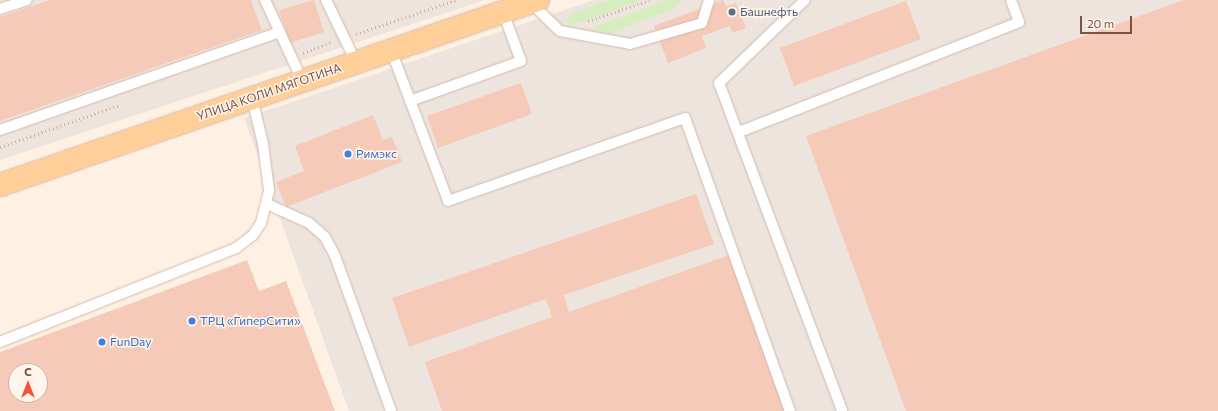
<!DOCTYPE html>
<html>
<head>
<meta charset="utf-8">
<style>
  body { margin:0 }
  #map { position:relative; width:1218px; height:411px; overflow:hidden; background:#fef1e3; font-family:Commissioner,sans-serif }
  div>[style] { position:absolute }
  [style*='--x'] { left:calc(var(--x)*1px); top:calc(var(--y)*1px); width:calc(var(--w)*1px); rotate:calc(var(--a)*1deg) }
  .industrial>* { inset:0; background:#ede4de }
  .green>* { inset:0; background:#d7edc0 }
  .building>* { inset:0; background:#f6cab8 }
  .path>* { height:2.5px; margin-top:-1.25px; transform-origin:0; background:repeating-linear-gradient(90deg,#dcad9b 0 1px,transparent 0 4px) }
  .roads { filter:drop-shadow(0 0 1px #d3b9ab) drop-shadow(0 0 1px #d3b9ab) }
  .service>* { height:10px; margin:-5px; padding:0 5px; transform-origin:5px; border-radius:5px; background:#fff }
  .primary>* { height:22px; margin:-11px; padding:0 11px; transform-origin:11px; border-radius:11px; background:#ffce99 }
  .dots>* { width:11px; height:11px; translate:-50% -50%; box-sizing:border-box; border:2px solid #fff5eb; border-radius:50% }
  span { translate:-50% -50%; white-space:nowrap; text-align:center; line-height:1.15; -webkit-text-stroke:3px #fff5eb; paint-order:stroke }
  .service-label { font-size:12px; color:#4e5e75 }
  .left { translate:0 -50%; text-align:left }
  .street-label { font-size:12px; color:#795346 }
  .shop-label { font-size:12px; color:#366cbe }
  .north { position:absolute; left:8px; top:363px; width:40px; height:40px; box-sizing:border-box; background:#fff5eb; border:1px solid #c9b4a9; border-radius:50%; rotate:0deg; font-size:11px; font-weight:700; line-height:16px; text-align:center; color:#795346 }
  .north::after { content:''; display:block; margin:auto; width:14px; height:18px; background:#f4523d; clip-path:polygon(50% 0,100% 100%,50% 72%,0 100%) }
  .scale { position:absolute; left:1080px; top:16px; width:52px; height:18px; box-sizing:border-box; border:2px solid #795346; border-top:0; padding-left:5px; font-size:12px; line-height:14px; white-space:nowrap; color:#795346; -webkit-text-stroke:3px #fff5eb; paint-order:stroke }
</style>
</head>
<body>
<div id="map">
  <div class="industrial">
    <i style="clip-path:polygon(0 0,485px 0,0 160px)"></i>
    <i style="clip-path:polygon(594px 0,1218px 0,1218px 411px,349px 411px,244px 118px)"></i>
  </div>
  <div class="green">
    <i style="clip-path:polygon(609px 0,643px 0,570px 26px,566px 20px,571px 14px)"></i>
    <i style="clip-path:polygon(667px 0,682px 0,675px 8px,611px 33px,588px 29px)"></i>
  </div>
  <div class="building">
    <i style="clip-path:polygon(50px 0,251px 0,262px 30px,0 121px,0 17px)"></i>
    <i style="clip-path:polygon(314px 0,324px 32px,290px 43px,279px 10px)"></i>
    <i style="clip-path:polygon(723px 0,726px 6px,736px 3px,746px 28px,732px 33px,730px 26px,702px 36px,706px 48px,668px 63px,654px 26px)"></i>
    <i style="clip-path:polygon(1184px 0,1218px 0,1218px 411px,906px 411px,806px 136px)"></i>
    <i style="clip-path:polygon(906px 1px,921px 39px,794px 86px,780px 48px)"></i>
    <i style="clip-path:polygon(521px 83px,532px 114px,438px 148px,427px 116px)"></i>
    <i style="clip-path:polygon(373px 115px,383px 140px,392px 137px,402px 162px,286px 207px,276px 182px,304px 171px,295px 146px)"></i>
    <i style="clip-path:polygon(696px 194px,714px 244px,564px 295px,569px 312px,729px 255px,784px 411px,442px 411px,425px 362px,552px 317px,546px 299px,409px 347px,392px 298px)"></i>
    <i style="clip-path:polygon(evenodd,247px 260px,259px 291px,286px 281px,335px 411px,0 411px,0 352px,247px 260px,16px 371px,40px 371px,40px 395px,16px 395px,16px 371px)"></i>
  </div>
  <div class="path">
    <i style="--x:588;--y:21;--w:65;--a:-18.7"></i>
    <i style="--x:356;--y:34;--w:106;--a:-18.8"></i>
    <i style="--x:303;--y:53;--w:31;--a:-21"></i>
    <i style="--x:0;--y:147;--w:126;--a:-19.4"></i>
  </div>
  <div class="roads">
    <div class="service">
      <i style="--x:265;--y:0;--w:88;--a:65.2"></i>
      <i style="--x:326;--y:0;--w:69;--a:64.2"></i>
      <i style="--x:805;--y:0;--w:120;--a:136"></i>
      <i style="--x:719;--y:83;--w:350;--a:69.4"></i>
      <i style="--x:531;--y:3;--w:40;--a:44"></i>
      <i style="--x:560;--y:31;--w:71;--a:10.5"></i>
      <i style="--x:630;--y:44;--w:75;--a:-16.3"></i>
      <i style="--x:702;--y:23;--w:24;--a:-73"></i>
      <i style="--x:0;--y:9;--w:28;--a:-18"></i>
      <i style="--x:391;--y:50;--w:161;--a:69.3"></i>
      <i style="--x:448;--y:201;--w:251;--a:-19.3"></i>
      <i style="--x:685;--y:118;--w:311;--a:70.3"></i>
      <i style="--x:410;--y:101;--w:118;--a:-19.8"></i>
      <i style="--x:521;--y:61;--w:52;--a:-110.2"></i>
      <i style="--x:0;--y:130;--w:297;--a:-19.3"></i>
      <i style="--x:739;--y:132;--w:301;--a:-21.4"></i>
      <i style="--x:1019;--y:22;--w:23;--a:-110"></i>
      <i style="--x:267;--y:204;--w:46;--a:24.3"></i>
      <i style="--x:309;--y:223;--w:21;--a:41"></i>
      <i style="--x:325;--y:237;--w:21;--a:62"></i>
      <i style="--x:335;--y:256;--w:165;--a:70.1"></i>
      <i style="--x:0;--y:342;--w:254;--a:-21.7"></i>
      <i style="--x:236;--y:248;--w:21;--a:-37"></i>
      <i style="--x:253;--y:235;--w:14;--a:-56"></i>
      <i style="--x:261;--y:223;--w:34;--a:-76"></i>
      <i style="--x:269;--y:190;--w:46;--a:-97.4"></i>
      <i style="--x:263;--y:144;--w:47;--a:-103.4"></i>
    </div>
    <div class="primary">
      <i style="--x:0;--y:185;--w:569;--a:-18.98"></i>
    </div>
  </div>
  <div class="dots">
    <i style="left:732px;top:12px;background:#5c6f8a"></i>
    <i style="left:348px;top:154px;background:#3f7fe0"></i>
    <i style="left:192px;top:321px;background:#3f7fe0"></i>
    <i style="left:102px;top:342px;background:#3f7fe0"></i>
  </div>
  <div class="service-label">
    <span class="left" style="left:740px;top:12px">Башнефть</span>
  </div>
  <div class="street-label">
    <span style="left:269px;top:92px;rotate:-19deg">УЛИЦА КОЛИ МЯГОТИНА</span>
  </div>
  <div class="shop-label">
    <span class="left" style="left:356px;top:154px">Римэкс</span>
    <span class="left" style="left:200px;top:321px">ТРЦ «ГиперСити»</span>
    <span class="left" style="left:110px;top:342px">FunDay</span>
  </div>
  <div class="north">С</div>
  <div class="scale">20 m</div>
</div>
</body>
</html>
